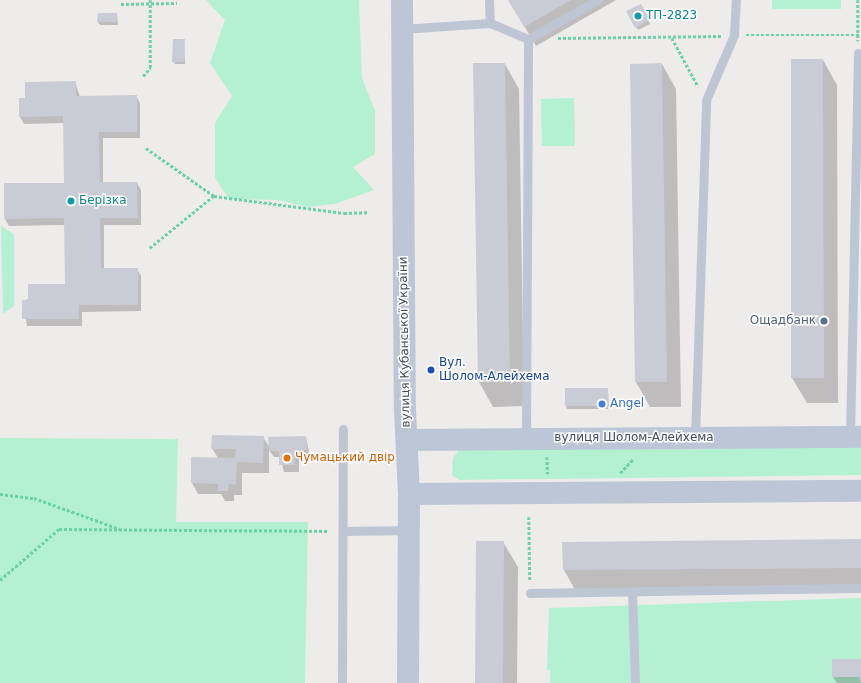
<!DOCTYPE html>
<html>
<head>
<meta charset="utf-8">
<style>
  body { margin:0 }
  #map { position:relative; width:861px; height:683px; overflow:hidden; background:#eeebeb; font-family:"DejaVu Sans",sans-serif }
  div>[style] { position:absolute }
  [style*='--x'] { left:calc(var(--x)*1px); top:calc(var(--y)*1px); width:calc(var(--w)*1px); rotate:calc(var(--a)*1deg) }
  .green>* { inset:0; background:#b4f1d2 }
  .shadow>* { inset:0; background:#0003 }
  .building>* { inset:0; background:#c9ccd4 }
  .path>* { height:2.5px; margin-top:-1.25px; transform-origin:0; background:repeating-linear-gradient(90deg,#6ad1a9 0 3px,transparent 0 5px) }
  .lane>* { height:9px; margin:-4.5px; padding:0 4.5px; transform-origin:4.5px; border-radius:4.5px; background:#bdc6d2 }
  .secondary>* { height:22px; margin:-11px; padding:0 11px; transform-origin:11px; border-radius:11px; background:#bcc6d6 }
  .dots>* { width:11px; height:11px; translate:-50% -50%; box-sizing:border-box; border:2px solid #fff; border-radius:50% }
  span { translate:-50% -50%; white-space:nowrap; text-align:center; line-height:1.15; -webkit-text-stroke:3px #fff; paint-order:stroke }
  .culture-label { font-size:12px; color:#0d838f }
  .left { translate:0 -50%; text-align:left }
  .service-label { font-size:12px; color:#4e5e75 }
  .right { translate:-100% -50%; text-align:right }
  .street-label { font-size:12px; color:#424c5a }
  .transit-label { font-size:12px; color:#164399 }
  .shop-label { font-size:12px; color:#366cbe }
  .food-label { font-size:12px; color:#c56008 }
</style>
</head>
<body>
<div id="map">
  <div class="green">
    <i style="clip-path:polygon(206px 0,359px 0,362px 78px,375px 111px,375px 154px,353px 167px,374px 190px,335px 204px,308px 207px,278px 200px,229px 199px,215px 178px,215px 123px,232px 96px,210px 63px,225px 20px)"></i>
    <i style="clip-path:polygon(772px 0,841px 0,841px 9px,772px 9px)"></i>
    <i style="clip-path:polygon(574px 98px,575px 146px,542px 146px,541px 99px)"></i>
    <i style="clip-path:polygon(1px 226px,14px 234px,14px 306px,3px 314px)"></i>
    <i style="clip-path:polygon(0 438px,178px 439px,176px 522px,308px 522px,305px 683px,0 683px)"></i>
    <i style="clip-path:polygon(861px 447px,861px 475px,459px 480px,452px 475px,453px 458px,459px 450px)"></i>
    <i style="clip-path:polygon(861px 598px,861px 683px,550px 683px,550px 670px,547px 670px,549px 608px)"></i>
  </div>
  <div class="shadow">
    <i style="clip-path:polygon(509px 0,616px 0,536px 46px)"></i>
    <i style="clip-path:polygon(641px 5px,650px 24px,638px 30px,628px 12px)"></i>
    <i style="clip-path:polygon(117px 14px,118px 25px,100px 25px,98px 22px)"></i>
    <i style="clip-path:polygon(184px 40px,185px 64px,175px 64px,173px 61px)"></i>
    <i style="clip-path:polygon(823px 60px,837px 85px,838px 403px,807px 403px,792px 378px)"></i>
    <i style="clip-path:polygon(505px 64px,519px 89px,524px 406px,493px 407px,479px 382px)"></i>
    <i style="clip-path:polygon(662px 64px,676px 89px,681px 407px,650px 407px,636px 382px,631px 65px)"></i>
    <i style="clip-path:polygon(75px 82px,80px 97px,136px 96px,140px 103px,140px 138px,103px 138px,103px 183px,137px 183px,141px 190px,141px 225px,104px 225px,104px 269px,137px 269px,141px 276px,141px 311px,82px 312px,82px 326px,27px 326px,23px 301px,66px 285px,65px 225px,9px 226px,5px 219px,65px 184px,64px 123px,24px 124px,20px 117px,26px 99px)"></i>
    <i style="clip-path:polygon(608px 389px,609px 409px,567px 409px,566px 406px)"></i>
    <i style="clip-path:polygon(263px 437px,270px 448px,306px 437px,310px 457px,299px 457px,299px 472px,284px 472px,280px 457px,274px 457px,269px 450px,269px 473px,242px 473px,242px 495px,234px 495px,234px 501px,225px 501px,221px 494px,198px 494px,192px 483px,218px 458px,212px 448px)"></i>
    <i style="clip-path:polygon(861px 540px,861px 593px,578px 595px,564px 570px,563px 543px)"></i>
    <i style="clip-path:polygon(503px 542px,518px 567px,517px 683px,476px 683px)"></i>
    <i style="clip-path:polygon(861px 660px,861px 683px,837px 683px,833px 677px)"></i>
  </div>
  <div class="building">
    <i style="clip-path:polygon(508px 0,571px 0,524px 27px)"></i>
    <i style="clip-path:polygon(641px 4px,650px 20px,635px 28px,626px 11px)"></i>
    <i style="clip-path:polygon(98px 13px,117px 13px,117px 22px,97px 22px)"></i>
    <i style="clip-path:polygon(173px 39px,185px 39px,184px 62px,172px 62px)"></i>
    <i style="clip-path:polygon(791px 59px,823px 59px,824px 378px,791px 378px)"></i>
    <i style="clip-path:polygon(473px 63px,505px 63px,510px 382px,478px 382px)"></i>
    <i style="clip-path:polygon(662px 63px,667px 382px,635px 382px,630px 64px)"></i>
    <i style="clip-path:polygon(76px 81px,76px 96px,137px 95px,137px 132px,99px 132px,100px 182px,137px 182px,138px 218px,100px 218px,101px 268px,138px 268px,138px 305px,79px 305px,79px 319px,22px 319px,22px 300px,28px 300px,28px 284px,65px 284px,64px 218px,4px 219px,4px 183px,64px 183px,63px 116px,19px 117px,19px 98px,25px 98px,25px 82px)"></i>
    <i style="clip-path:polygon(565px 388px,608px 388px,608px 406px,565px 406px)"></i>
    <i style="clip-path:polygon(212px 435px,264px 436px,263px 463px,237px 462px,236px 485px,229px 484px,228px 491px,218px 491px,218px 484px,191px 483px,191px 457px,235px 458px,236px 449px,211px 449px)"></i>
    <i style="clip-path:polygon(306px 436px,307px 450px,295px 450px,295px 465px,279px 465px,279px 451px,269px 451px,268px 437px)"></i>
    <i style="clip-path:polygon(861px 539px,861px 568px,563px 570px,562px 542px)"></i>
    <i style="clip-path:polygon(476px 541px,504px 541px,503px 683px,475px 683px)"></i>
    <i style="clip-path:polygon(832px 659px,861px 659px,861px 683px,859px 677px,832px 677px)"></i>
  </div>
  <div class="path">
    <i style="--x:858;--y:0;--w:41;--a:90"></i>
    <i style="--x:121;--y:4;--w:56;--a:-1"></i>
    <i style="--x:746;--y:35;--w:115;--a:0"></i>
    <i style="--x:558;--y:38;--w:163;--a:-0.7"></i>
    <i style="--x:672;--y:38;--w:55;--a:61.6"></i>
    <i style="--x:143;--y:76;--w:11;--a:-49"></i>
    <i style="--x:150;--y:68;--w:68;--a:-90"></i>
    <i style="--x:146;--y:148;--w:83;--a:35.2"></i>
    <i style="--x:214;--y:196;--w:84;--a:140.8"></i>
    <i style="--x:214;--y:196;--w:131;--a:7.5"></i>
    <i style="--x:344;--y:213;--w:25;--a:-2"></i>
    <i style="--x:547;--y:457;--w:17;--a:87"></i>
    <i style="--x:620;--y:473;--w:19;--a:-47"></i>
    <i style="--x:0;--y:494;--w:34;--a:7"></i>
    <i style="--x:34;--y:498;--w:91;--a:19.8"></i>
    <i style="--x:529;--y:517;--w:63;--a:89.1"></i>
    <i style="--x:0;--y:580;--w:78;--a:-40.8"></i>
    <i style="--x:59;--y:529;--w:270;--a:0.4"></i>
  </div>
  <div class="lane">
    <i style="--x:489;--y:0;--w:23;--a:88"></i>
    <i style="--x:402;--y:29;--w:88;--a:-3.9"></i>
    <i style="--x:490;--y:23;--w:41;--a:22.8"></i>
    <i style="--x:528;--y:39;--w:80;--a:-29.1"></i>
    <i style="--x:850;--y:437;--w:384;--a:-88.8"></i>
    <i style="--x:695;--y:438;--w:338;--a:-88.1"></i>
    <i style="--x:706;--y:100;--w:71;--a:-66.7"></i>
    <i style="--x:734;--y:35;--w:35;--a:-87"></i>
    <i style="--x:526;--y:439;--w:400;--a:-89.7"></i>
    <i style="--x:344;--y:531;--w:65;--a:-0.9"></i>
    <i style="--x:632;--y:592;--w:91;--a:88.1"></i>
    <i style="--x:530;--y:593;--w:331;--a:-0.9"></i>
    <i style="--x:342;--y:683;--w:254;--a:-89.8"></i>
  </div>
  <div class="secondary">
    <i style="--x:402;--y:0;--w:410;--a:89.6"></i>
    <i style="--x:405;--y:410;--w:84;--a:87.3"></i>
    <i style="--x:409;--y:494;--w:189;--a:90.3"></i>
    <i style="--x:407;--y:440;--w:454;--a:-0.4"></i>
    <i style="--x:409;--y:494;--w:452;--a:-0.4"></i>
  </div>
  <div class="dots">
    <i style="left:638px;top:16px;background:#0f9aa8"></i>
    <i style="left:71px;top:201px;background:#0f9aa8"></i>
    <i style="left:824px;top:321px;background:#5c6f8a"></i>
    <i style="left:431px;top:370px;background:#1a4fb4"></i>
    <i style="left:602px;top:404px;background:#3f7fe0"></i>
    <i style="left:287px;top:458px;background:#e8710a"></i>
  </div>
  <div class="culture-label">
    <span class="left" style="left:646px;top:16px">ТП-2823</span>
    <span class="left" style="left:79px;top:201px">Берізка</span>
  </div>
  <div class="service-label">
    <span class="right" style="left:816px;top:321px">Ощадбанк</span>
  </div>
  <div class="street-label">
    <span style="left:405px;top:342px;rotate:-91deg">вулиця Кубанської України</span>
    <span style="left:634px;top:438px">вулиця Шолом-Алейхема</span>
  </div>
  <div class="transit-label">
    <span class="left" style="left:439px;top:370px">Вул.<br>Шолом-Алейхема</span>
  </div>
  <div class="shop-label">
    <span class="left" style="left:610px;top:404px">Angel</span>
  </div>
  <div class="food-label">
    <span class="left" style="left:295px;top:458px">Чумацький двір</span>
  </div>
</div>
</body>
</html>
